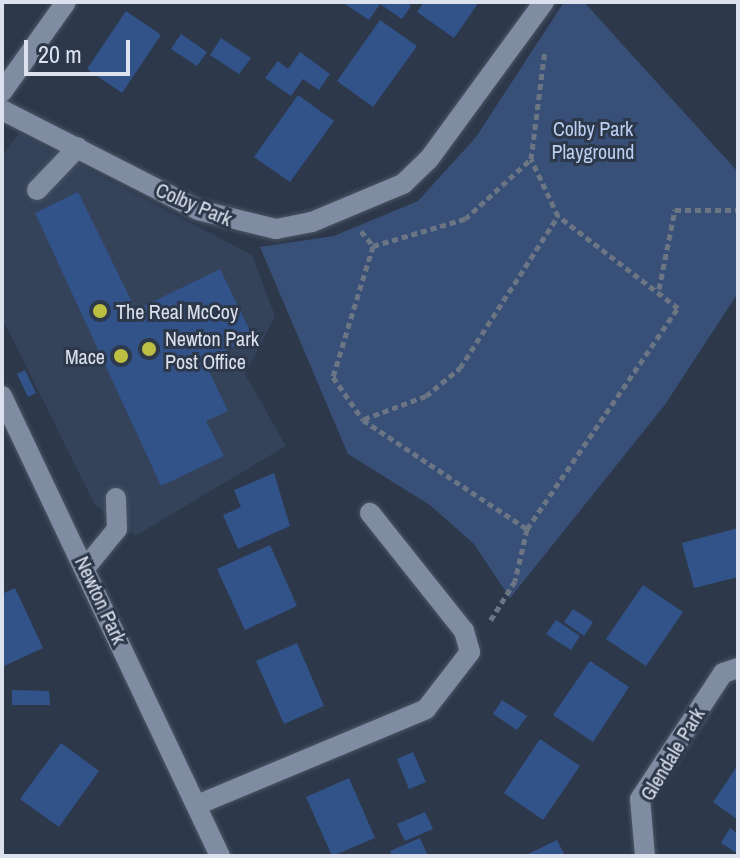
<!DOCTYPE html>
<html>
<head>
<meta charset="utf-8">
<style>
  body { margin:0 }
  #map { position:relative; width:740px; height:858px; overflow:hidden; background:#2d384a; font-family:"Archivo Narrow",sans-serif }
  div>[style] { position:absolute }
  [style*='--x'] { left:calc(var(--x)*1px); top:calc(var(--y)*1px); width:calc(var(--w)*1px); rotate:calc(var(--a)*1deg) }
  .built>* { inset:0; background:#34425a }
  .green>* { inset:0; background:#385078 }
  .building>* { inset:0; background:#32538a }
  .path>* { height:5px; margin-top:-2.5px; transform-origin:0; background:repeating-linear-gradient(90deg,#6b7584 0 6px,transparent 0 10px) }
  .roads { filter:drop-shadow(0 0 2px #4c5665) drop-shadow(0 0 2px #4c5665) }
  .minor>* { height:20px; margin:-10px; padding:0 10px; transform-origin:10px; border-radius:10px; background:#7f8ca2 }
  .dots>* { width:22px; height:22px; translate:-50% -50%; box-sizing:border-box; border:4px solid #2d384a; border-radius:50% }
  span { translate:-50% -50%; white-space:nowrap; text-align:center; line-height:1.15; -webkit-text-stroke:6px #2d384a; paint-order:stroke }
  .park-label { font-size:20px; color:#bbcff0 }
  .street-label { font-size:20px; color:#dbe2ee }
  .poi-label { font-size:20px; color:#dbe2ee }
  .left { translate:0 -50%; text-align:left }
  .right { translate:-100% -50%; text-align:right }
  .frame { position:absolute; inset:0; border:4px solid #dbe2ee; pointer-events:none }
  .scale { position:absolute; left:24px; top:40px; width:106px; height:36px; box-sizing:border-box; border:4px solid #dbe2ee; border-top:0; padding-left:10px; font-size:24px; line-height:28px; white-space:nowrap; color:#dbe2ee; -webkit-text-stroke:6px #2d384a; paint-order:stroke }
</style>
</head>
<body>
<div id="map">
  <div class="built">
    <i style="clip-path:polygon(19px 133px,252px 255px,275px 316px,245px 374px,286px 446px,135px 536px,95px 505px,2px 318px,2px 157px)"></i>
  </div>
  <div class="green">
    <i style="clip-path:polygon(564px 2px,584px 2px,738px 172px,738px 293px,664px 406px,510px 598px,474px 544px,430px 505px,348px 454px,260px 247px,334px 236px,418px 201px,476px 137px)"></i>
  </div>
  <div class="building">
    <i style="clip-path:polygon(342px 2px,406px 2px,411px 6px,402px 19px,380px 4px,369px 20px)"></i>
    <i style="clip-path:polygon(424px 2px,479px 2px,454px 38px,417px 12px)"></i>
    <i style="clip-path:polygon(126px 11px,161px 35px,122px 93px,87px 69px)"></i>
    <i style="clip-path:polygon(380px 20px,417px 46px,373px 107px,337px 81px)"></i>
    <i style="clip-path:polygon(181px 34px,207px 52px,197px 66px,171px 49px)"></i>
    <i style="clip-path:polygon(221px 38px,251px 58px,239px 74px,210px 55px)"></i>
    <i style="clip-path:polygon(300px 52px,330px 74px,319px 90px,303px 79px,291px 96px,265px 78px,278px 61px,288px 69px)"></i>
    <i style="clip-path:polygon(298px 95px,334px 121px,290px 182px,254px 157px)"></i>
    <i style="clip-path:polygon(78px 192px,136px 310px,220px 269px,253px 337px,204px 361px,228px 411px,206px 421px,224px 456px,161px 486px,35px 213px)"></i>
    <i style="clip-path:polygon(25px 370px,36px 393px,28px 397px,17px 374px)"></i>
    <i style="clip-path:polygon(274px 473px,290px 526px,238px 549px,223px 515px,241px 507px,234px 490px)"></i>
    <i style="clip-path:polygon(738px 528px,738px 577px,694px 588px,682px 543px)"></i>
    <i style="clip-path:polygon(270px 545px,297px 606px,245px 630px,217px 569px)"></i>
    <i style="clip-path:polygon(643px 585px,683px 612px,646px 666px,606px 639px)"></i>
    <i style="clip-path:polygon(15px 588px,43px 648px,2px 667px,2px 594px)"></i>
    <i style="clip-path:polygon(573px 609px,593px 622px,584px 636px,564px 622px)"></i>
    <i style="clip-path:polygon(556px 620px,580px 636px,571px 650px,546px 634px)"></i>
    <i style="clip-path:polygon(297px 643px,324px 706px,284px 724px,256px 661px)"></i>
    <i style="clip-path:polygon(590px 661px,629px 687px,593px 742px,553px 715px)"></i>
    <i style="clip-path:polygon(12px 690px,49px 691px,50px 705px,12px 705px)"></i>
    <i style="clip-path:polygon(502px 700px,527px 716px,517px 730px,493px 714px)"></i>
    <i style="clip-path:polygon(540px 739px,580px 766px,543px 820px,504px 793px)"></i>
    <i style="clip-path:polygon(61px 743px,99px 771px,59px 827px,20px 799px)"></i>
    <i style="clip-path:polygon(413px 752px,426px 782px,409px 789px,397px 759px)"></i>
    <i style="clip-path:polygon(738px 765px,738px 820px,713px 802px)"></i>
    <i style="clip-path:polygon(349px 778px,375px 838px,332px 856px,306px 797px)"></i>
    <i style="clip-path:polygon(425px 812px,433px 829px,405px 841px,397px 824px)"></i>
    <i style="clip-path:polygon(730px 828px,738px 834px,738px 854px,721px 843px)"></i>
    <i style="clip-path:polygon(420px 838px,427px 854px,392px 856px,390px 851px)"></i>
    <i style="clip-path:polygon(557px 840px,565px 856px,524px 856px)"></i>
  </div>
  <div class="path">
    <i style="--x:361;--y:231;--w:19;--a:51"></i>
    <i style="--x:373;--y:246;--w:137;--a:107"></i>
    <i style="--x:333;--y:377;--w:52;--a:55.1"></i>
    <i style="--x:363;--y:420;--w:197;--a:33.6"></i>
    <i style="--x:527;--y:529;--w:53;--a:103"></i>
    <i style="--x:515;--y:581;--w:47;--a:122"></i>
    <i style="--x:373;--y:246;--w:96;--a:-16.4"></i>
    <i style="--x:465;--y:219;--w:89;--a:-42.3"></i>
    <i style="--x:659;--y:289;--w:81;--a:-78.6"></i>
    <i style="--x:675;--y:210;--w:63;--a:0"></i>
    <i style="--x:364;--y:419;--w:66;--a:-20.4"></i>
    <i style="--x:426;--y:396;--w:44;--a:-39.5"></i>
    <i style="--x:460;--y:368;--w:181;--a:-57.2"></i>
    <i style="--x:527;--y:529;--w:268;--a:-55.7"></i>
    <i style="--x:678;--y:308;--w:151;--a:-142.5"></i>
    <i style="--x:558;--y:216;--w:63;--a:-115.3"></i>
    <i style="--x:531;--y:159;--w:110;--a:-82.7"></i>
  </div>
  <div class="roads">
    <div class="minor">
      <i style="--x:2;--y:92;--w:110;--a:-54.6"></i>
      <i style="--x:2;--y:110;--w:220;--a:27"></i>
      <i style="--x:198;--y:210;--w:80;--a:13.7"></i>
      <i style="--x:276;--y:229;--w:37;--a:-11"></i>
      <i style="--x:312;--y:222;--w:99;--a:-22.7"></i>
      <i style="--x:403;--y:184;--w:36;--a:-44"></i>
      <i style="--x:429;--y:159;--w:195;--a:-53.8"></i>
      <i style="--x:37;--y:190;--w:59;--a:-46.4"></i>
      <i style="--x:2;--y:396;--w:509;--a:64.64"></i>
      <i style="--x:86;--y:567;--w:49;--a:-50.8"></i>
      <i style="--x:117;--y:529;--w:31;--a:-92"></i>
      <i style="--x:197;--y:805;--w:248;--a:-22.7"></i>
      <i style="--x:426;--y:709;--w:72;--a:-52.3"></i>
      <i style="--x:470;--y:652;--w:22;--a:-106"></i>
      <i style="--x:464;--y:631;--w:151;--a:-128.5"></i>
      <i style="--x:645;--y:856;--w:57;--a:-95"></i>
      <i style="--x:640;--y:799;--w:151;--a:-56.6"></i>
      <i style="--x:723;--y:673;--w:16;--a:-18"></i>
    </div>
  </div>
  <div class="dots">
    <i style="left:100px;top:311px;background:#bdbf43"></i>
    <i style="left:149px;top:349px;background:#bdbf43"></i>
    <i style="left:121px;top:356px;background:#bdbf43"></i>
  </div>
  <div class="park-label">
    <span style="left:593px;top:140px">Colby Park<br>Playground</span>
  </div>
  <div class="street-label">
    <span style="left:194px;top:204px;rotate:23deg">Colby Park</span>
    <span style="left:101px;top:600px;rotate:65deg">Newton Park</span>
    <span style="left:672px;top:754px;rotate:-59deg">Glendale Park</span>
  </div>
  <div class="poi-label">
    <span class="left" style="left:116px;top:311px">The Real McCoy</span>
    <span class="left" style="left:165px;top:350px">Newton Park<br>Post Office</span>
    <span class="right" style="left:105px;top:356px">Mace</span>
  </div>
  <div class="frame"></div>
  <div class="scale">20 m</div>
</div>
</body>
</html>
